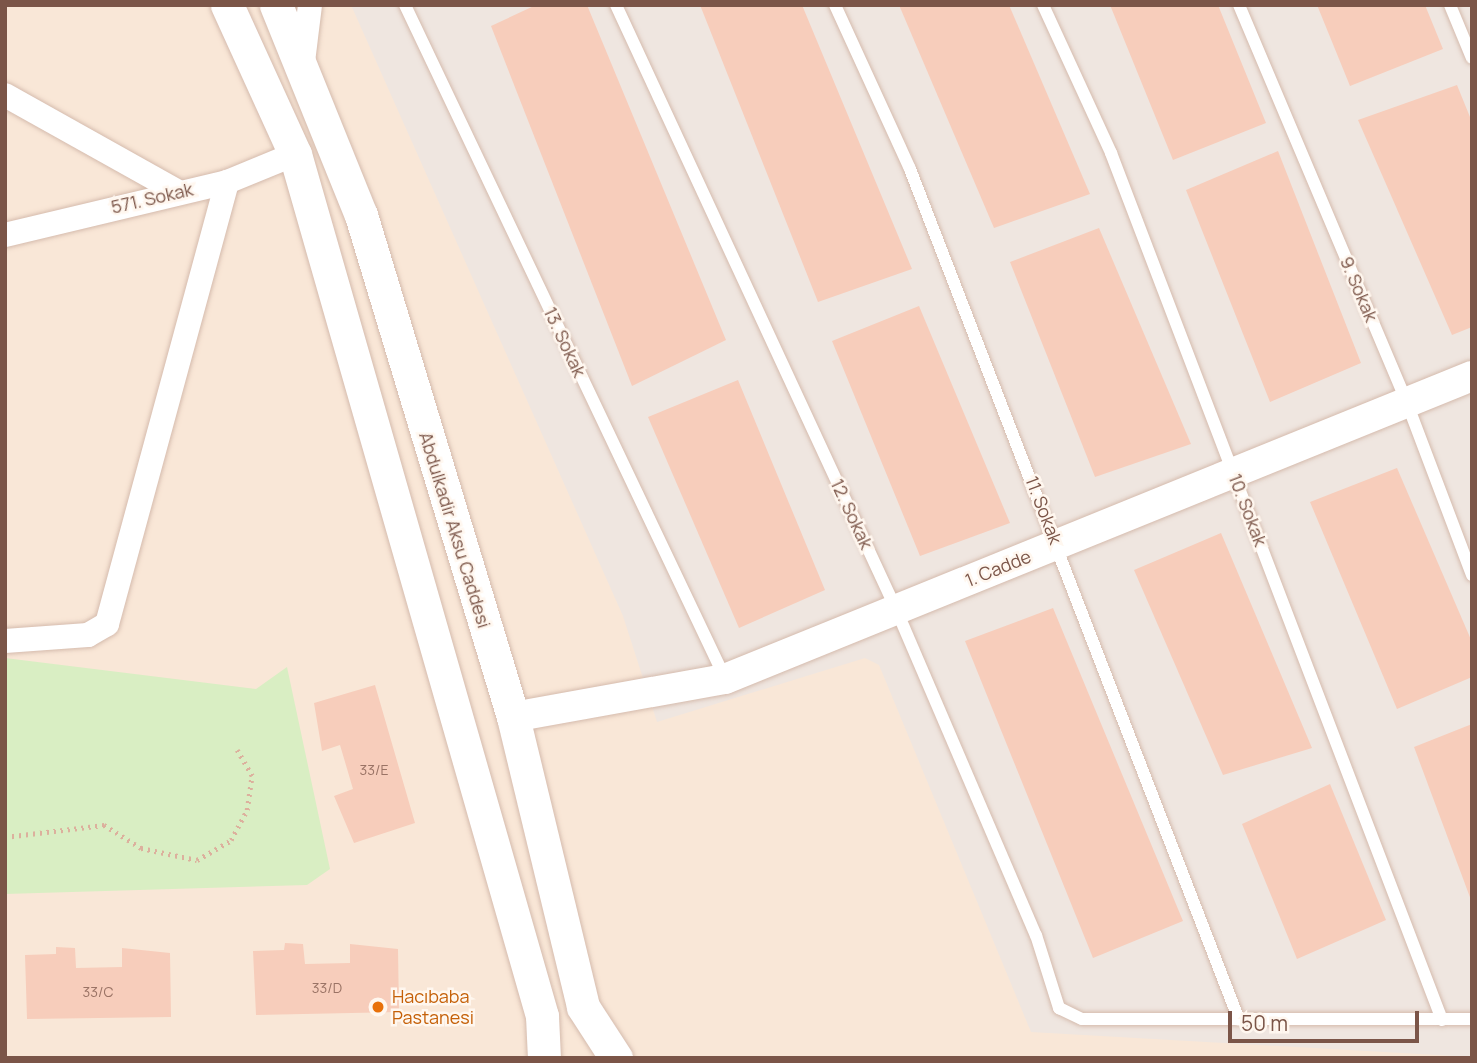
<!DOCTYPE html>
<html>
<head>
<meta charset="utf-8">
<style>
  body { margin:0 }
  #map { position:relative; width:1477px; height:1063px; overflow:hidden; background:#fef3e7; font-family:Manrope,sans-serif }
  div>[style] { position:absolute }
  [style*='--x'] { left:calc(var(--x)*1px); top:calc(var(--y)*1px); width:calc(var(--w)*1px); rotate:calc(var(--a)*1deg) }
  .residential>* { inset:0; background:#f9e7d7 }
  .industrial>* { inset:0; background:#efe6e0 }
  .green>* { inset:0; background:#d9eec3 }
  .building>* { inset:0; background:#f7cdbb }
  .path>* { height:4.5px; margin-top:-2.25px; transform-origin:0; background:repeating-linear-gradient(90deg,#dcb09d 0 2px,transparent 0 7px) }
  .roads { filter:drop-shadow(0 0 2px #d5bbad) drop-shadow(0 0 2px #d5bbad) }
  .service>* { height:12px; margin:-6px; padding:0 6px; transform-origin:6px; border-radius:6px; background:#fff }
  .minor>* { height:24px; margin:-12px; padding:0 12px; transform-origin:12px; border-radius:12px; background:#fff }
  .tertiary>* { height:30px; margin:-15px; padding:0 15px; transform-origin:15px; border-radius:15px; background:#fff }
  .secondary>* { height:33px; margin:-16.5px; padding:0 16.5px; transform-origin:16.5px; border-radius:16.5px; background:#fff }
  .dots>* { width:19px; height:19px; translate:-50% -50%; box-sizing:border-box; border:4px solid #fff7ef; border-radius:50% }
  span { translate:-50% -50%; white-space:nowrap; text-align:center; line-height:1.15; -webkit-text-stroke:5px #fff7ef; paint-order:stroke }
  .number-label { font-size:14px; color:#9a7365 }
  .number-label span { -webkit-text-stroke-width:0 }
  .street-label { font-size:18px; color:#7b5548 }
  .food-label { font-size:18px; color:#c56008 }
  .left { translate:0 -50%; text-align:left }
  .frame { position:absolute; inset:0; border:7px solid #7b5548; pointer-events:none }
  .scale { position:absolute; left:1228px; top:1011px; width:191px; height:32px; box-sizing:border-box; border:4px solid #7b5548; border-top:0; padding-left:9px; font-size:21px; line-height:24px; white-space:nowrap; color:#7b5548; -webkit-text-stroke:5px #fff7ef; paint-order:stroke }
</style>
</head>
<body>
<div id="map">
  <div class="residential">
    <i style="clip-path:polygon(5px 5px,1472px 5px,1472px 1058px,5px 1058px)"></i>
  </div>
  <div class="industrial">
    <i style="clip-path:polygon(351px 5px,1472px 5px,1472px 1057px,1031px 1032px,879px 665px,865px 658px,657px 722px,623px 616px)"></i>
  </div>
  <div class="green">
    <i style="clip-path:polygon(5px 658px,256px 689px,287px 667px,330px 869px,307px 885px,5px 894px)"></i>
  </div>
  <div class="building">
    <i style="clip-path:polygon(536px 5px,587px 5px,726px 340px,632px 386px,491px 26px)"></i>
    <i style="clip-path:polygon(700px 5px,802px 5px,912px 269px,818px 302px)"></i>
    <i style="clip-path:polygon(899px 5px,1009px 5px,1090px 194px,994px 228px)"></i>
    <i style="clip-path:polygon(1110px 5px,1218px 5px,1266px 123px,1173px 160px)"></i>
    <i style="clip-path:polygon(1317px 5px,1425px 5px,1443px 49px,1350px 86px)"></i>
    <i style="clip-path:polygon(1457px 85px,1472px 122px,1472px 327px,1452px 335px,1358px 120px)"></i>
    <i style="clip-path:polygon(1278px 151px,1361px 363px,1270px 402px,1186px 190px)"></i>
    <i style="clip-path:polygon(1099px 228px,1191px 444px,1095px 477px,1010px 262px)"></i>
    <i style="clip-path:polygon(919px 306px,1010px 523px,920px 556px,832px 341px)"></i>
    <i style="clip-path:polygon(738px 380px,825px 590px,739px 628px,648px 417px)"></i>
    <i style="clip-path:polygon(1397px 468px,1472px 642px,1472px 677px,1397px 709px,1310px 502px)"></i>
    <i style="clip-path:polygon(1221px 533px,1312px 748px,1223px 775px,1134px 570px)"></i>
    <i style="clip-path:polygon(1053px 608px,1183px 921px,1093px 958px,965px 641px)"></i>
    <i style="clip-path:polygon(375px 685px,415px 823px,354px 843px,334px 796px,353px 789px,340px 745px,322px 751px,314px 703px)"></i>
    <i style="clip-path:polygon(1472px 724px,1472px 900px,1471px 900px,1414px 747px)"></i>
    <i style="clip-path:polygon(1330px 784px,1386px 920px,1297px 959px,1242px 824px)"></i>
    <i style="clip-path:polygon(285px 943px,303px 944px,305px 964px,350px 963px,350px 944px,398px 949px,399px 1012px,256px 1015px,253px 951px,284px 950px)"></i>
    <i style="clip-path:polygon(56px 947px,75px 948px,76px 968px,122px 967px,122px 948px,170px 953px,171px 1017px,27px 1019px,25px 955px,56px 954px)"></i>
  </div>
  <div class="path">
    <i style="--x:5;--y:837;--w:100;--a:-6.9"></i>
    <i style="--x:104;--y:825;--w:44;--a:31.9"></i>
    <i style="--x:141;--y:848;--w:57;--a:12.1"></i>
    <i style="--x:197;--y:860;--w:39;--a:-30"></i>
    <i style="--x:231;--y:840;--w:34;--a:-62"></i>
    <i style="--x:247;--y:810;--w:34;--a:-82"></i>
    <i style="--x:252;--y:776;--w:30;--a:-120"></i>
  </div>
  <div class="roads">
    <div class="service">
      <i style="--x:405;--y:5;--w:745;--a:64.57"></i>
      <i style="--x:616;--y:5;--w:666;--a:65.13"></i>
      <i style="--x:896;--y:609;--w:355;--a:66.8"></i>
      <i style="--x:1036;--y:935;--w:77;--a:72.5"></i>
      <i style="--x:1059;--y:1008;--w:25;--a:26"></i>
      <i style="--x:1082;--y:1019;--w:390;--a:0"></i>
      <i style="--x:835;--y:5;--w:180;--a:65.4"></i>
      <i style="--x:910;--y:169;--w:912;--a:68.86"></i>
      <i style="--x:1043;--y:5;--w:163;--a:65.3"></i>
      <i style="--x:1111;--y:153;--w:928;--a:69.1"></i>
      <i style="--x:1239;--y:5;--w:432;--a:67.1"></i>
      <i style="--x:1407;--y:403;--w:184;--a:69.3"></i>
      <i style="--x:1450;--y:5;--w:57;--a:67.5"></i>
    </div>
    <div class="minor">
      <i style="--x:303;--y:62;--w:57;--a:-83"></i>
      <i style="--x:5;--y:95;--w:195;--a:29.2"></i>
      <i style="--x:5;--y:235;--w:228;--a:-13.4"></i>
      <i style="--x:227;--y:182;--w:74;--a:-22.4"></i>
      <i style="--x:5;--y:641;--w:83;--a:-4.1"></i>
      <i style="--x:88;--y:635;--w:22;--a:-30"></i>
      <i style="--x:107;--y:624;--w:458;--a:-74.8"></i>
    </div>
    <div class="tertiary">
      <i style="--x:513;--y:717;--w:215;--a:-10.2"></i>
      <i style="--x:725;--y:679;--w:806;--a:-22.08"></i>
    </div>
    <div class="secondary">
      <i style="--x:227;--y:5;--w:164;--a:65.5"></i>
      <i style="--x:295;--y:154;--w:897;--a:74.01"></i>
      <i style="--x:542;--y:1016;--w:42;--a:87.3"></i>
      <i style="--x:276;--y:5;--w:227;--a:68"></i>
      <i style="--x:361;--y:215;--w:525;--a:73.15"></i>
      <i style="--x:513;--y:717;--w:298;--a:76.4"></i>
      <i style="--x:583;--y:1007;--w:61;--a:57.1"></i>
    </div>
  </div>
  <div class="dots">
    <i style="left:378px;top:1007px;background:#e8710a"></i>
  </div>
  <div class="number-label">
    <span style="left:374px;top:770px">33/E</span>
    <span style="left:327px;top:988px">33/D</span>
    <span style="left:98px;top:992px">33/C</span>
  </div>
  <div class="street-label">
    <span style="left:152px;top:198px;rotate:-13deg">571. Sokak</span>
    <span style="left:1359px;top:289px;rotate:67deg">9. Sokak</span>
    <span style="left:565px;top:342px;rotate:65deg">13. Sokak</span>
    <span style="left:1044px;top:510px;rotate:69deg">11. Sokak</span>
    <span style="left:1248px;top:510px;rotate:69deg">10. Sokak</span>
    <span style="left:852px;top:514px;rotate:65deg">12. Sokak</span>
    <span style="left:455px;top:530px;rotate:73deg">Abdulkadir Aksu Caddesi</span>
    <span style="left:998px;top:568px;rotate:-22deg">1. Cadde</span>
  </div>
  <div class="food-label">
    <span class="left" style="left:392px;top:1007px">Hacıbaba<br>Pastanesi</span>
  </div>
  <div class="frame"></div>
  <div class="scale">50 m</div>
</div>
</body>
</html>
